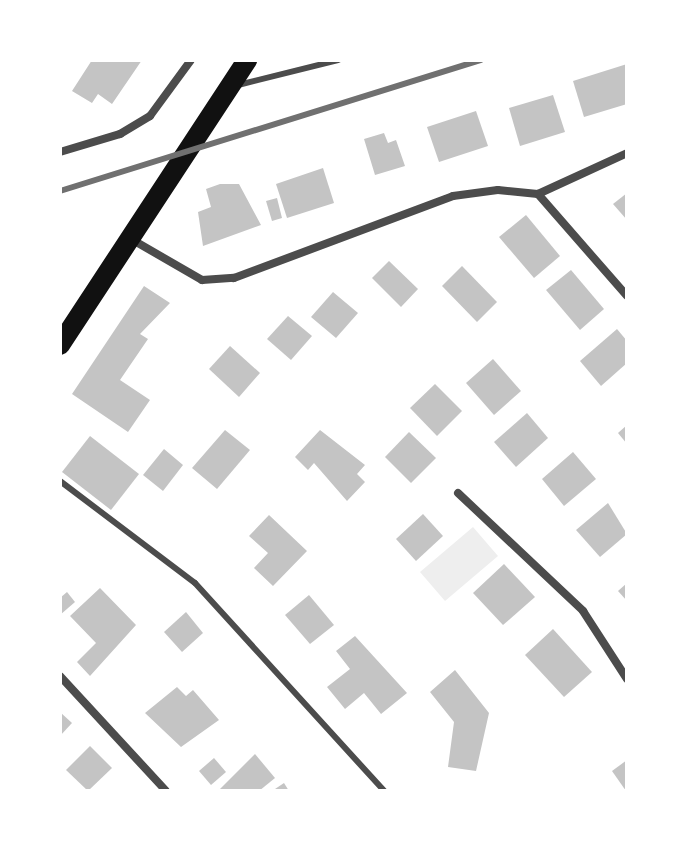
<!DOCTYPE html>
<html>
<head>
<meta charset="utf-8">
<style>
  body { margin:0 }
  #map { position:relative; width:687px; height:851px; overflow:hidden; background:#fff; font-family:Karla,sans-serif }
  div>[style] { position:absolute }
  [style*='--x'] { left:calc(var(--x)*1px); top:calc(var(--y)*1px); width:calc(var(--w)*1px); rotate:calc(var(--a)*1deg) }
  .green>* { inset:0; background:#eee }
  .building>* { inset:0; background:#c4c4c4 }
  .service>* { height:6px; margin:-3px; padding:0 3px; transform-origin:3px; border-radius:3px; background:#4c4c4c }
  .minor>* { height:8px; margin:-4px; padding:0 4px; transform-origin:4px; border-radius:4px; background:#4c4c4c }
  .primary>* { height:20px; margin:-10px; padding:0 10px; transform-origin:10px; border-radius:10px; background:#111 }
  .rail>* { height:6px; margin:-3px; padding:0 3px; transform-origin:3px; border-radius:3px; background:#707070 }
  span { translate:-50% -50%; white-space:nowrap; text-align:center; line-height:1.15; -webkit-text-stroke:7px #fff; paint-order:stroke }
  .frame { position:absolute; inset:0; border:62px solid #fff; pointer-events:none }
</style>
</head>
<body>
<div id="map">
  <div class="green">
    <i style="clip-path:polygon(473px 527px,498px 556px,445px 601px,420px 572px)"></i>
  </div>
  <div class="building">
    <i style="clip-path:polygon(92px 60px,142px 60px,112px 104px,98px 94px,92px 103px,72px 91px)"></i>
    <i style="clip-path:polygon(627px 64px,627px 104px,584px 117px,573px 81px)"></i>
    <i style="clip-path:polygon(553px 95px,565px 132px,520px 146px,509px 108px)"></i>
    <i style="clip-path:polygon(476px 111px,488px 146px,439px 162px,427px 127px)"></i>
    <i style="clip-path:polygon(384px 133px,388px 143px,396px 140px,405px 166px,375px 175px,364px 139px)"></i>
    <i style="clip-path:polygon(323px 168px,334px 203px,287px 218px,276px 184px)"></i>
    <i style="clip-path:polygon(220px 184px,239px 184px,261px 225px,203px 246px,198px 212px,211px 207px,206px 189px)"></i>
    <i style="clip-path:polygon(627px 193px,627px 220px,613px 204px)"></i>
    <i style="clip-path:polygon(277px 198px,282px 218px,272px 221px,266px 201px)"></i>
    <i style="clip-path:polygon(526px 215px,560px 256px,534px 278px,499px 237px)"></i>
    <i style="clip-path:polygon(389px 261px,418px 289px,401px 307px,372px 278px)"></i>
    <i style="clip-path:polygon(462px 266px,497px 302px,477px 322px,442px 286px)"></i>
    <i style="clip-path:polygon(571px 270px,604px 309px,580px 330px,546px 290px)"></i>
    <i style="clip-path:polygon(144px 286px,170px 303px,140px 334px,148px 339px,120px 380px,150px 400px,128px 432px,72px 394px)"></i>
    <i style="clip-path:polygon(333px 292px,358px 313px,336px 338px,311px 317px)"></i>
    <i style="clip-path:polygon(288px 316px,312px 336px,291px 360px,267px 339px)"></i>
    <i style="clip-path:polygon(617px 329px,627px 341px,627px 363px,601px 386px,580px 361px)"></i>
    <i style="clip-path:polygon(230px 346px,260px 373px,239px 397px,209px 369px)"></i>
    <i style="clip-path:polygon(493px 359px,521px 391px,494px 415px,466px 383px)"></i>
    <i style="clip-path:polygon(435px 384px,462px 411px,437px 436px,410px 408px)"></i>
    <i style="clip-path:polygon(527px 413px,548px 438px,516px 467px,494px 442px)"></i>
    <i style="clip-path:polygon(627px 425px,627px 444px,618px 433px)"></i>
    <i style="clip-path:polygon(225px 430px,250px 450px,217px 489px,192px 468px)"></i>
    <i style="clip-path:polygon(320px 430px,365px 465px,357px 474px,365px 482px,347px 501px,314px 463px,308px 470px,295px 457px)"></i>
    <i style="clip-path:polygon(409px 432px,436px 458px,411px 483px,385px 457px)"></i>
    <i style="clip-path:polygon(90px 436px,139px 474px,111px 510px,62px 472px)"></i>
    <i style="clip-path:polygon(164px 449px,183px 465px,163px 491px,143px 475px)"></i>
    <i style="clip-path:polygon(573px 452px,596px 479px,564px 506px,542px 479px)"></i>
    <i style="clip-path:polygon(608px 503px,627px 534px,600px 557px,576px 530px)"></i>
    <i style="clip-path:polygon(423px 514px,443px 536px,416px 561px,396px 539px)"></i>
    <i style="clip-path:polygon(269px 515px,307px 551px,273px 586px,254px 568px,268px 553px,249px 536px)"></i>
    <i style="clip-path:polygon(504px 564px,535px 597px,503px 625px,473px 593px)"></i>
    <i style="clip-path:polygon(627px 583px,627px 601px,618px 591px)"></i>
    <i style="clip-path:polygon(100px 588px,136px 625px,90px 676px,77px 662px,96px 643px,70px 616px)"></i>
    <i style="clip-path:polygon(67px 592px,75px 602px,60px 615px,60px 598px)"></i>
    <i style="clip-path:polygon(309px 595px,334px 625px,310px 644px,285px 615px)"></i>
    <i style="clip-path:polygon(186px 612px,203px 633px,182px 652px,164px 632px)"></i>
    <i style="clip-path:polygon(553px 629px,592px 672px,564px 697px,525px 655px)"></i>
    <i style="clip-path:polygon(355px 636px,407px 693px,381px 714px,364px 693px,345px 709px,327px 687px,350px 669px,336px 651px)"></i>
    <i style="clip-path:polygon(455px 670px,489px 713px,476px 771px,448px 767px,454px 722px,430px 692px)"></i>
    <i style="clip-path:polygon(177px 687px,186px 696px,193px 690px,219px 720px,181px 747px,145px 713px)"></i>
    <i style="clip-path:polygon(60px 712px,72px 723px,60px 736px)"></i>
    <i style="clip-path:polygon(90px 746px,112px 768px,88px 791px,66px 770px)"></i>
    <i style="clip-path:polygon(255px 754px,275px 778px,259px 791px,218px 791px)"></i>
    <i style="clip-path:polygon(214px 758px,226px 772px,211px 785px,199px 771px)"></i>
    <i style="clip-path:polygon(627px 760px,627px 791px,626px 791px,612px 771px)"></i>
    <i style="clip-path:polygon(284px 783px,289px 791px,272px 791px)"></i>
  </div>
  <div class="service">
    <i style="--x:238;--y:85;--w:103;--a:-14"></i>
    <i style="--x:60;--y:481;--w:169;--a:37.1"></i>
    <i style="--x:195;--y:583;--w:281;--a:47.7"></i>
  </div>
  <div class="minor">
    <i style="--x:60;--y:152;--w:63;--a:-16.7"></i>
    <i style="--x:120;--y:134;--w:35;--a:-31"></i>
    <i style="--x:150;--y:116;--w:69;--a:-53.8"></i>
    <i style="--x:538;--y:194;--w:98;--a:-24.7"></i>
    <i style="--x:131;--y:239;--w:82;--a:30"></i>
    <i style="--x:202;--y:280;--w:32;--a:-4"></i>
    <i style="--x:234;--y:278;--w:234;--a:-20.5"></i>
    <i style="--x:453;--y:196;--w:45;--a:-7.6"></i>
    <i style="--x:498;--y:190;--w:40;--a:5.7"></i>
    <i style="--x:538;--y:194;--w:135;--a:48.9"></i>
    <i style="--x:458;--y:493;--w:172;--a:43.3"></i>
    <i style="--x:583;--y:611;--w:81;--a:57.1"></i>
    <i style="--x:60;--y:676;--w:156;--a:47.3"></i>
  </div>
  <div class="primary">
    <i style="--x:60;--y:345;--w:341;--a:-56.7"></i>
  </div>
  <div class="rail">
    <i style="--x:60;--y:191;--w:441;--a:-17.3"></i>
  </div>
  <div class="frame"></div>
</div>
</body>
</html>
